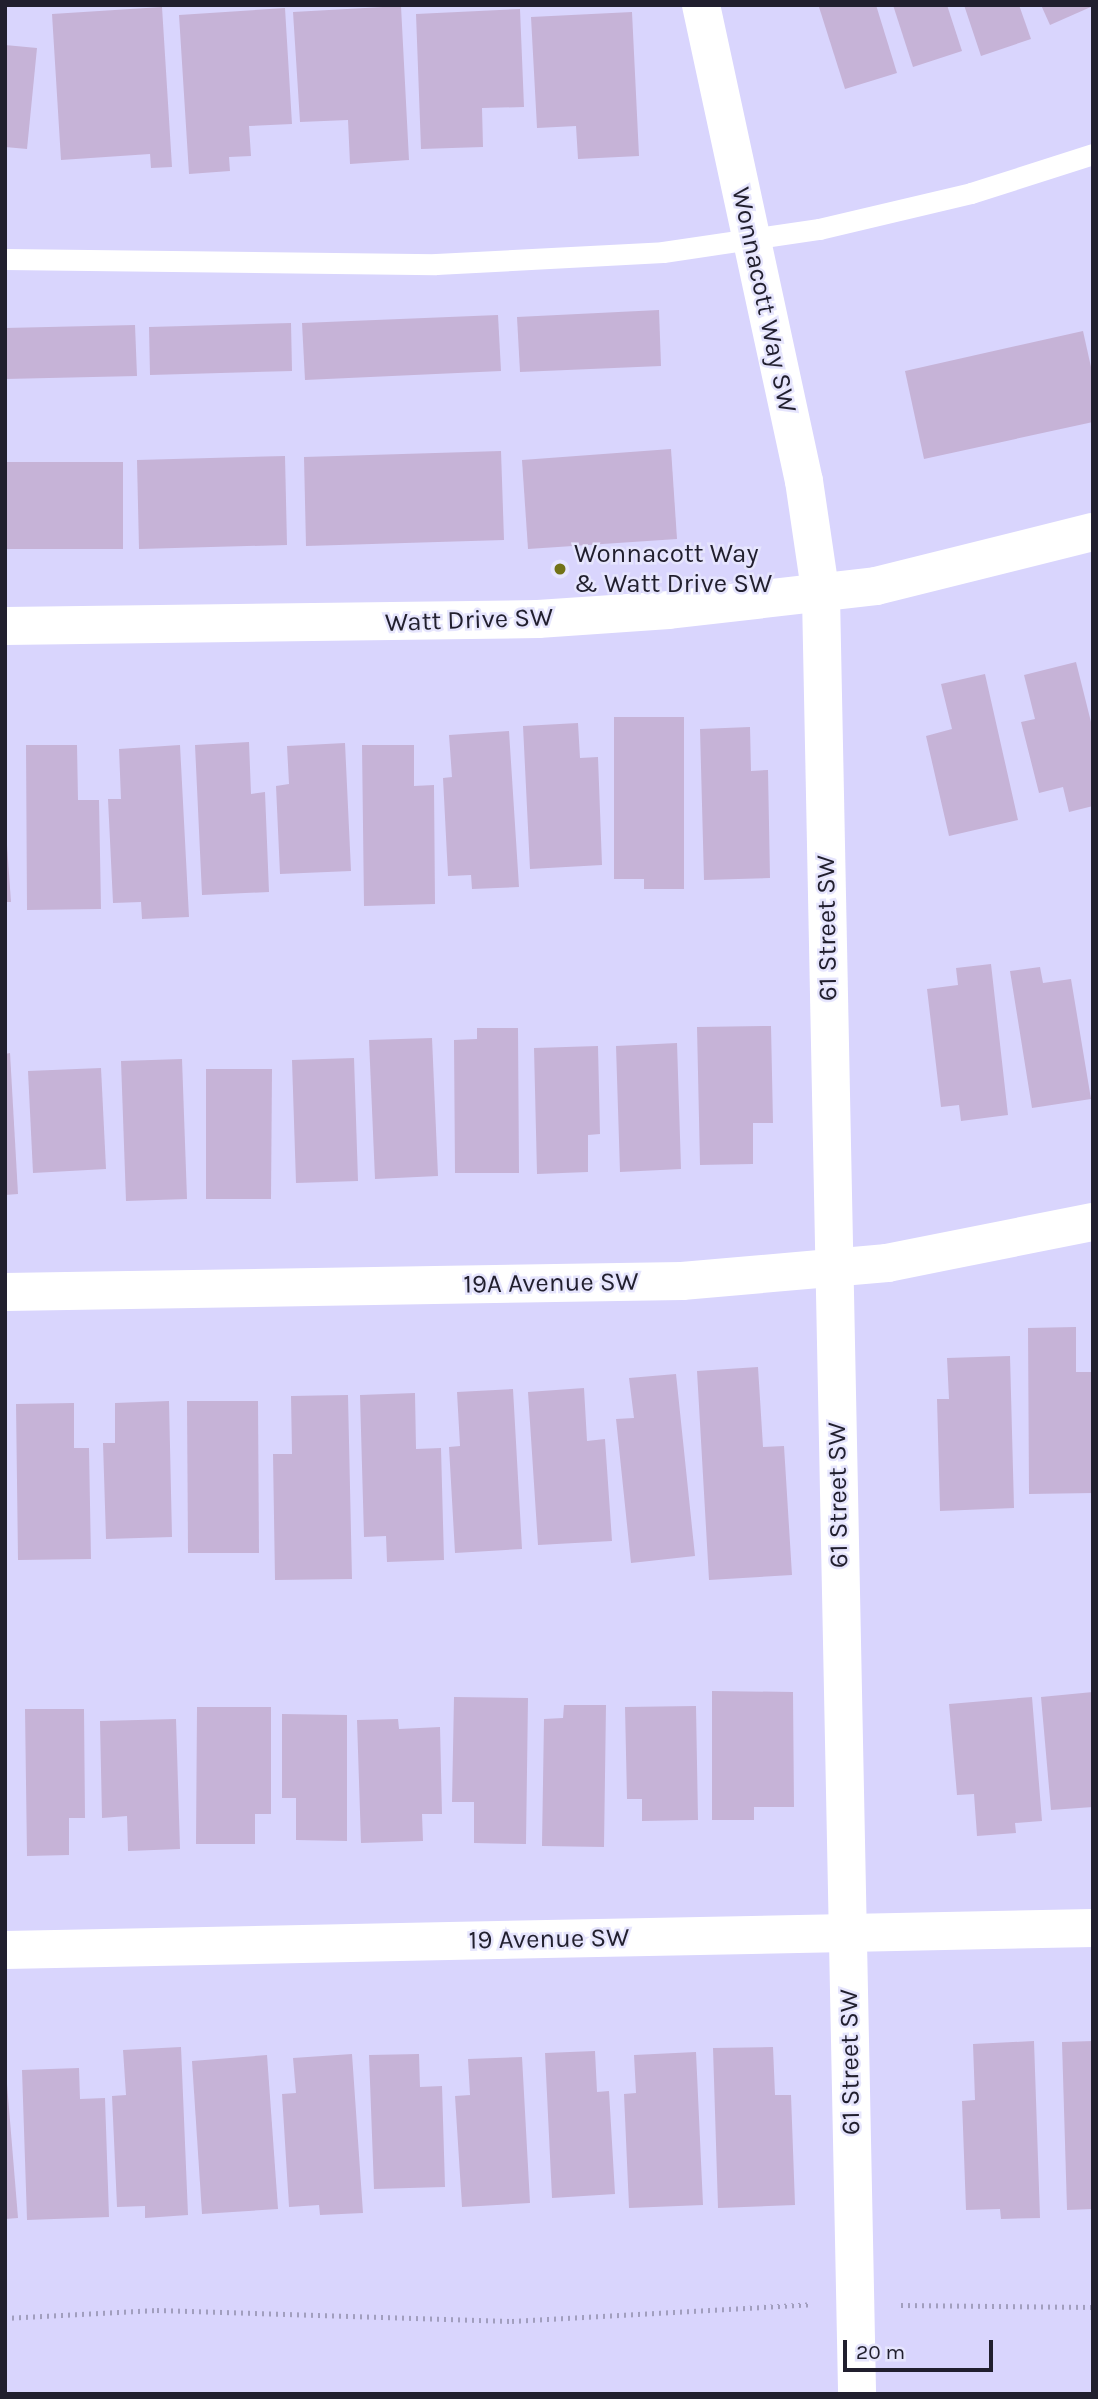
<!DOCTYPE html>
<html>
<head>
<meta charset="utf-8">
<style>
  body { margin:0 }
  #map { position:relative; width:1098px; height:2399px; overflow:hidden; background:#d9d5fd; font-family:Karla,sans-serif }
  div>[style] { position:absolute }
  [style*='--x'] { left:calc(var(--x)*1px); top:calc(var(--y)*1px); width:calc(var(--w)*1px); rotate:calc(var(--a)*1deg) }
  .building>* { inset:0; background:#c6b3d7 }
  .path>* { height:4.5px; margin-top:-2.25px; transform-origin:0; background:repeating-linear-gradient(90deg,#a19ebe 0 2px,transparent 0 7px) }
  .lane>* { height:21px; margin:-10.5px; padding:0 10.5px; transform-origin:10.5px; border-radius:10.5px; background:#fff }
  .street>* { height:38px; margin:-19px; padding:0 19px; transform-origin:19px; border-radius:19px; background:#fff }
  .secondary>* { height:38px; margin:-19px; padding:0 19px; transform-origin:19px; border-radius:19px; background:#fff }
  .dots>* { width:19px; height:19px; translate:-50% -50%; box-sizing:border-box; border:4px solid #e6e5fd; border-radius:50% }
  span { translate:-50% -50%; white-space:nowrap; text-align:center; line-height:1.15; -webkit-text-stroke:5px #e6e5fd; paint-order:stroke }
  .street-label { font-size:26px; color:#211f2e }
  .poi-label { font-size:26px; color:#211f2e }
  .left { translate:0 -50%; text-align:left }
  .frame { position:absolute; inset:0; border:7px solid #211f2e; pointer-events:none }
  .scale { position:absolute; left:843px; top:2340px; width:150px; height:32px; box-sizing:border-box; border:4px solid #211f2e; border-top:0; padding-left:9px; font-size:21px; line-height:24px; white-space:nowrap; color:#211f2e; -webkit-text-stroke:5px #e6e5fd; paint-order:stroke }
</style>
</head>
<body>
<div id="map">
  <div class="building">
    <i style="clip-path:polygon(876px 5px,897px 73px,845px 89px,819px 7px)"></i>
    <i style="clip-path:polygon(893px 5px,947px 5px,962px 51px,913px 67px)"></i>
    <i style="clip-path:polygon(964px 5px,1019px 5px,1031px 39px,981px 56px)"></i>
    <i style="clip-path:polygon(1041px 5px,1093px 5px,1093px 6px,1050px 25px)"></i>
    <i style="clip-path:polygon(401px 6px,409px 160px,350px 164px,348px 120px,300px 122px,293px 12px)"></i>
    <i style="clip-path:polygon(162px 7px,172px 167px,151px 168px,150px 154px,61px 160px,52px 14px)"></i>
    <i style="clip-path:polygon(285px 8px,292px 124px,249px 126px,251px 156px,229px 157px,230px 171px,189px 174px,179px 15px)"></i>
    <i style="clip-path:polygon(520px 9px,524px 107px,482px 108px,483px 147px,421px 149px,416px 14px)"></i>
    <i style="clip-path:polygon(632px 12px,639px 156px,578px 159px,576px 126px,537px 128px,531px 17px)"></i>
    <i style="clip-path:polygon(5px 45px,37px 48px,27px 149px,5px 147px)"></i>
    <i style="clip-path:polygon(659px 310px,661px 366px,520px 372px,517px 317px)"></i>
    <i style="clip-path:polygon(498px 315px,501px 371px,305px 380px,302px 323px)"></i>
    <i style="clip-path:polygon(291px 323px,292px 371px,150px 375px,149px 327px)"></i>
    <i style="clip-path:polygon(135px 325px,137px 376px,5px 379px,5px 328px)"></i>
    <i style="clip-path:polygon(1083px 331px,1093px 376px,1093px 422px,924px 459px,905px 371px)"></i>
    <i style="clip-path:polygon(671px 449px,677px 539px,528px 549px,522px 460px)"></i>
    <i style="clip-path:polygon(501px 451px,504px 540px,306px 546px,304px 457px)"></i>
    <i style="clip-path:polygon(285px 456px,287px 545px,139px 549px,137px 460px)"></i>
    <i style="clip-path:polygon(5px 462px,123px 462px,123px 549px,5px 549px)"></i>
    <i style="clip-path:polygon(1076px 662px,1093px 730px,1093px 806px,1069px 812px,1063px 787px,1039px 793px,1021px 722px,1035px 719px,1024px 675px)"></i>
    <i style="clip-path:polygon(985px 674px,1018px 820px,949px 836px,926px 736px,952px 729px,941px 684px)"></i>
    <i style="clip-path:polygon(614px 717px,684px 717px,684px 889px,644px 889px,644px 879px,614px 879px)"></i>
    <i style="clip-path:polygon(578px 723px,580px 758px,598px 757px,602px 865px,530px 869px,523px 726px)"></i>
    <i style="clip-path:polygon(750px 727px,751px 771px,768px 770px,770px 878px,704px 880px,700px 729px)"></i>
    <i style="clip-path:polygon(509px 731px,519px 887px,472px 889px,471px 875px,448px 876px,443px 778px,452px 777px,449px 735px)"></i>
    <i style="clip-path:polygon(249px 742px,251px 794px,265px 792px,269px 892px,202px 895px,195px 745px)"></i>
    <i style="clip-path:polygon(345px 743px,351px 871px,280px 874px,276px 786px,289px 784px,287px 746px)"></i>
    <i style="clip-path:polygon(26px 745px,77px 745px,78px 800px,99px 800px,101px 909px,27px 910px)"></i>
    <i style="clip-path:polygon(180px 745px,189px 917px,142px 919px,141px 902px,113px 903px,108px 799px,121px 799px,119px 749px)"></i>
    <i style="clip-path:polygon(362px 745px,414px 745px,414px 786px,434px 785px,435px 904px,364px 906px)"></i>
    <i style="clip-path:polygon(5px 817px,11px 902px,5px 902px)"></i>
    <i style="clip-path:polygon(991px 964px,1008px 1115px,961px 1121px,959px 1105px,941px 1107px,927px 989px,958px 985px,956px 968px)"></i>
    <i style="clip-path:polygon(1040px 967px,1043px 983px,1071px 979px,1091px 1099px,1032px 1108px,1010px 971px)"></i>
    <i style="clip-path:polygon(771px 1026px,773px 1123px,753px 1123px,753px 1164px,700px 1165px,697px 1027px)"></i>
    <i style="clip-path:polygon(477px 1028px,518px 1028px,519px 1173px,455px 1173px,454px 1040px,477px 1039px)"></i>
    <i style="clip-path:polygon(432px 1038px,438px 1176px,375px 1179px,369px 1040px)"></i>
    <i style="clip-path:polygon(677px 1043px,681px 1169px,620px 1172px,616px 1046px)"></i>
    <i style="clip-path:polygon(598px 1046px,600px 1134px,588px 1135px,588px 1172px,537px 1174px,534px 1048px)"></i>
    <i style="clip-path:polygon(10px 1053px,18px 1194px,5px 1195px,5px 1054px)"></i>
    <i style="clip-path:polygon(354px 1058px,358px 1181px,296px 1183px,292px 1060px)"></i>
    <i style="clip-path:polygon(182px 1059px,187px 1199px,126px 1201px,121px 1061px)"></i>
    <i style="clip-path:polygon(101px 1068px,106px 1169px,33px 1173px,28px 1071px)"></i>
    <i style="clip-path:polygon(206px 1069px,272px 1069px,271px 1199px,206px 1199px)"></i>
    <i style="clip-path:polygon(1076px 1327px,1076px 1372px,1093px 1372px,1093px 1493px,1029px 1494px,1028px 1328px)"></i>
    <i style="clip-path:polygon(1010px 1356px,1014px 1508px,940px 1511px,937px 1399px,949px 1399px,947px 1358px)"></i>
    <i style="clip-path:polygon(758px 1367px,763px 1447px,784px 1446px,792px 1575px,709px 1580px,697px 1371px)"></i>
    <i style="clip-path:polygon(676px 1374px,695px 1556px,631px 1563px,616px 1419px,634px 1418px,629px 1378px)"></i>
    <i style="clip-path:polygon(584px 1388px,587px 1441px,605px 1439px,612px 1541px,538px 1545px,528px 1392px)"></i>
    <i style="clip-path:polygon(513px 1389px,522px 1549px,455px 1553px,449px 1447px,460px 1446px,457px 1392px)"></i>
    <i style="clip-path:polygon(415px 1393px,416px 1449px,441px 1448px,444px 1560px,387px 1562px,386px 1536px,364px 1537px,360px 1395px)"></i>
    <i style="clip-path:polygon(348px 1395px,352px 1579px,275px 1580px,273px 1454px,292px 1454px,291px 1396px)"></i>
    <i style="clip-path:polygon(169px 1401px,172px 1537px,106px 1539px,103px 1443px,115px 1443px,115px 1403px)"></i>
    <i style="clip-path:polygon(187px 1401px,258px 1401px,259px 1553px,188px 1553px)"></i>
    <i style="clip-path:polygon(74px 1403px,74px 1448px,89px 1448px,91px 1559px,18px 1560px,16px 1404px)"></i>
    <i style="clip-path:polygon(712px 1691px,793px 1692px,794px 1807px,754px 1807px,754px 1820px,712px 1820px)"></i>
    <i style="clip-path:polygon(1093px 1692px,1093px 1807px,1051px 1810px,1041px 1697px)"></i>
    <i style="clip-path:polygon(454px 1697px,528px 1698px,526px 1844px,474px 1843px,474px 1802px,452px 1802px)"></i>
    <i style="clip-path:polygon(1032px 1697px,1042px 1821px,1015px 1823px,1016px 1833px,977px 1836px,974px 1794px,957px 1795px,949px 1704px)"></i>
    <i style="clip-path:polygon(564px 1705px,606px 1705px,604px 1847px,542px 1846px,544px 1719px,563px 1718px)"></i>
    <i style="clip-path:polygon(696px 1706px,698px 1820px,642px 1821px,642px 1799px,627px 1799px,625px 1707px)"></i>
    <i style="clip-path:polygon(197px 1707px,271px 1707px,271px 1814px,255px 1814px,255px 1844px,196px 1844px)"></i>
    <i style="clip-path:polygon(25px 1709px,84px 1709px,85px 1818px,69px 1818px,69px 1855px,27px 1856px)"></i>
    <i style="clip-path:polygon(282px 1714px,347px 1715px,347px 1841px,296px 1840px,296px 1798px,282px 1798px)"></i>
    <i style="clip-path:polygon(176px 1719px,180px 1849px,128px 1851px,127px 1816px,102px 1818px,100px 1721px)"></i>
    <i style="clip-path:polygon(398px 1719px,399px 1729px,440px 1727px,442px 1814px,422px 1814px,423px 1841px,361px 1843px,357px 1720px)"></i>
    <i style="clip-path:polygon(1034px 2041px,1040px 2218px,1001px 2219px,1000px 2209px,966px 2210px,962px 2101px,975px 2100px,973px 2044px)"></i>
    <i style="clip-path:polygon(1093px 2041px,1093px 2209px,1067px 2210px,1062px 2042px)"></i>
    <i style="clip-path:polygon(181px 2047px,188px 2215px,145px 2218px,145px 2206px,117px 2207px,112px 2096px,126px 2095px,123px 2050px)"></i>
    <i style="clip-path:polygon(773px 2047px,775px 2095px,791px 2095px,795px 2205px,718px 2208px,713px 2048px)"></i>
    <i style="clip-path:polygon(595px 2051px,597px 2092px,609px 2091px,615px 2194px,552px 2198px,545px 2053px)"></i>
    <i style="clip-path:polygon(696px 2052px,703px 2205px,629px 2208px,624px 2094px,636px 2093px,634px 2055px)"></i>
    <i style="clip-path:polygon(352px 2054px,363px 2213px,320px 2215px,319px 2205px,289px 2207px,282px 2094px,296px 2093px,293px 2058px)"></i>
    <i style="clip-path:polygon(419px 2054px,420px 2087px,442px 2086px,445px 2187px,374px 2189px,369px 2055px)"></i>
    <i style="clip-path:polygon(267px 2055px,278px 2209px,202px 2214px,192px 2061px)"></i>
    <i style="clip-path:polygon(522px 2057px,530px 2203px,462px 2207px,455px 2096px,470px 2095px,468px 2059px)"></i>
    <i style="clip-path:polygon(5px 2060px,18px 2218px,5px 2219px)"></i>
    <i style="clip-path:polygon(79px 2068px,80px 2099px,105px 2098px,109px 2217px,27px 2220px,22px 2070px)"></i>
  </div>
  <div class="path">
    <i style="--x:901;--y:2305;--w:192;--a:0.6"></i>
    <i style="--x:5;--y:2318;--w:152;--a:-3"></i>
    <i style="--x:157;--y:2310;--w:355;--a:1.8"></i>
    <i style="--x:512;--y:2321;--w:300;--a:-3.2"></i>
  </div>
  <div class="lane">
    <i style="--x:5;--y:259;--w:431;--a:0.7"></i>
    <i style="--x:436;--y:264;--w:227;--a:-3"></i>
    <i style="--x:663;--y:252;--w:158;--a:-8.4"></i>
    <i style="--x:819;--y:229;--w:156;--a:-13.3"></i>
    <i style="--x:971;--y:193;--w:128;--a:-17.7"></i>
  </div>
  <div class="street">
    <i style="--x:821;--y:596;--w:1798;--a:88.85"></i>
    <i style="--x:5;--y:1292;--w:677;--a:-0.93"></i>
    <i style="--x:682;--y:1281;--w:206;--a:-5"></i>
    <i style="--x:887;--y:1263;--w:210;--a:-11.3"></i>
    <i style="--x:5;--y:1950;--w:1088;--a:-1.16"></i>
  </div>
  <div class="secondary">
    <i style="--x:701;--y:5;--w:487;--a:77.8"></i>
    <i style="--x:804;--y:481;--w:116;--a:81.6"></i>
    <i style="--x:5;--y:626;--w:533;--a:-0.75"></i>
    <i style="--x:538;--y:619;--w:131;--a:-3.9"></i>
    <i style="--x:669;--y:610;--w:208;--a:-6.6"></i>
    <i style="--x:876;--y:586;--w:224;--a:-14"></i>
  </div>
  <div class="dots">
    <i style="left:560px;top:569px;background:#727216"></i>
  </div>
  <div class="street-label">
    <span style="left:764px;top:300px;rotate:78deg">Wonnacott Way SW</span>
    <span style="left:469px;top:620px;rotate:-2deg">Watt Drive SW</span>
    <span style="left:827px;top:928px;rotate:-91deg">61 Street SW</span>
    <span style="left:551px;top:1283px;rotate:-1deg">19A Avenue SW</span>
    <span style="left:838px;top:1495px;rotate:-91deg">61 Street SW</span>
    <span style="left:549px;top:1939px;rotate:-1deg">19 Avenue SW</span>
    <span style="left:850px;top:2062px;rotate:-91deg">61 Street SW</span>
  </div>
  <div class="poi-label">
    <span class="left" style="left:574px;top:569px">Wonnacott Way<br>&amp; Watt Drive SW</span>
  </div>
  <div class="frame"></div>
  <div class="scale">20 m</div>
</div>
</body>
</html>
